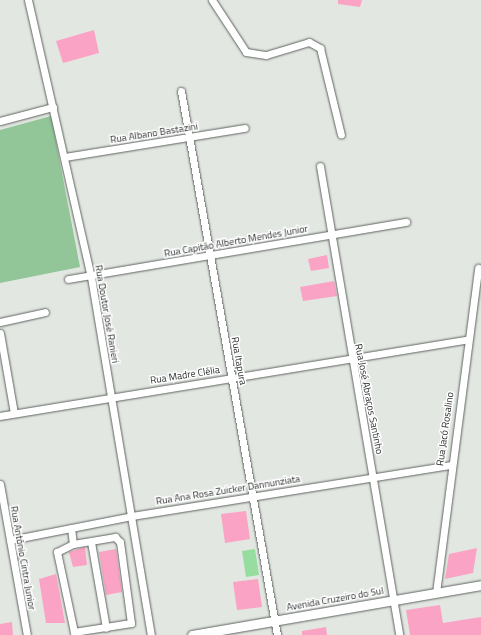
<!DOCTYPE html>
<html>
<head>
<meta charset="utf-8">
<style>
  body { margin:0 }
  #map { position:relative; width:481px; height:635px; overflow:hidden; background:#e2e7e2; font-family:"Titillium Web",sans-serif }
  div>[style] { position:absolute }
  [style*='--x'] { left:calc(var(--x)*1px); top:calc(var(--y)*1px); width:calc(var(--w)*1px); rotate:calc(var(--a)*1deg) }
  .green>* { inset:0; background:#92c698 }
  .water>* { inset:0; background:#96dd9f }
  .building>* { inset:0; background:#faa3c4 }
  .roads { filter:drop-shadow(0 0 1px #5f635f) drop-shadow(0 0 1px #5f635f) }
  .street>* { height:7px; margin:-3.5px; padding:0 3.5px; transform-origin:3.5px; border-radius:3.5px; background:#fff }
  .secondary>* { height:9px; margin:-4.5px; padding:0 4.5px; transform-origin:4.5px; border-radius:4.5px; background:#fff }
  span { translate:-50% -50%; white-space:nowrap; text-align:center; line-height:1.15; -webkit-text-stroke:3px #fff; paint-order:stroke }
  .street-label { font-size:10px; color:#2b2d2c }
</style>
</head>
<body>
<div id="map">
  <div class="green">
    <i style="clip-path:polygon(51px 116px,80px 267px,0 283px,0 130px)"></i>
  </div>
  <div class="water">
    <i style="clip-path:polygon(255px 549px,259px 575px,246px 577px,242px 551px)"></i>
  </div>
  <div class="building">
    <i style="clip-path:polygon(338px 0,362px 0,360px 7px,338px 4px)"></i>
    <i style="clip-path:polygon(94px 30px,99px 53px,63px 63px,56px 41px)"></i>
    <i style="clip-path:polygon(327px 255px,329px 268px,311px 271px,308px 259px)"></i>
    <i style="clip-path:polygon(334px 281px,337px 296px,303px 301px,300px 287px)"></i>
    <i style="clip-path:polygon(246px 511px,250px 539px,225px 543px,221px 514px)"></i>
    <i style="clip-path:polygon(85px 547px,87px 565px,73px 567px,69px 552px)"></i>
    <i style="clip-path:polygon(477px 548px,473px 573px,445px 579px,449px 554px)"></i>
    <i style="clip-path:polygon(116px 549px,122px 592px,106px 595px,99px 552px)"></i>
    <i style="clip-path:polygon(56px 574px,65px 623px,46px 623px,39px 579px)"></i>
    <i style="clip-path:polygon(258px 579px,262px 607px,237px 610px,233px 582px)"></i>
    <i style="clip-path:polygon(440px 605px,443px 623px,481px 617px,481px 635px,410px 635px,406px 610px)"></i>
    <i style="clip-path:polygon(12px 622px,13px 635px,0 635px,0 624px)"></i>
    <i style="clip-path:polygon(326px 627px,327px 635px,302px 635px,302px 631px)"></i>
  </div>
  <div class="roads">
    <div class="street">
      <i style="--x:28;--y:0;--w:284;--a:77.2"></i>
      <i style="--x:91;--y:277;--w:363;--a:80.5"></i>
      <i style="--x:212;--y:0;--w:62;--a:56.8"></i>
      <i style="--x:246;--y:52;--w:20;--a:9"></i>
      <i style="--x:266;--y:55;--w:45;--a:-16.8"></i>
      <i style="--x:309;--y:42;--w:13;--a:29"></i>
      <i style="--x:320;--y:48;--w:89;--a:76.4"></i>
      <i style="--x:181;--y:91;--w:552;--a:79.99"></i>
      <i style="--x:0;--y:121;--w:55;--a:-14.8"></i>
      <i style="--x:65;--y:157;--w:182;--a:-9.2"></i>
      <i style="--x:320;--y:166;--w:476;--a:80.4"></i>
      <i style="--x:68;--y:279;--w:343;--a:-9.6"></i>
      <i style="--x:0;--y:322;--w:46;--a:-12.5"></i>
      <i style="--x:0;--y:333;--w:81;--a:80.1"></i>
      <i style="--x:0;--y:416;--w:474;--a:-9.3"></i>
      <i style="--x:0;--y:484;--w:153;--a:79.9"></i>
      <i style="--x:71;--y:528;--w:16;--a:83"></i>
      <i style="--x:115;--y:537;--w:7;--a:45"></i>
      <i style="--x:120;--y:542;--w:82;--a:82.3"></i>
      <i style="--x:131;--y:623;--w:58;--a:171"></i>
      <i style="--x:74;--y:632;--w:82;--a:-102"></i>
      <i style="--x:57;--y:552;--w:18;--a:-27"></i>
      <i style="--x:73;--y:544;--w:43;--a:-9.5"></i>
      <i style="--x:10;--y:540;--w:124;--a:-11.1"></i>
      <i style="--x:132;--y:516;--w:323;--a:-9.1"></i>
      <i style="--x:91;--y:542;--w:87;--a:80.1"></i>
      <i style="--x:436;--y:593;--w:328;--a:-82.6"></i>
    </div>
    <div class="secondary">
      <i style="--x:192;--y:635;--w:293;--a:-9.8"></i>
    </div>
  </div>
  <div class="street-label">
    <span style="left:154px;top:133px;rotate:-9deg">Rua Albano Bastazini</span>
    <span style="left:236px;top:241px;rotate:-10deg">Rua Capitão Alberto Mendes Junior</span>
    <span style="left:107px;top:314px;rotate:80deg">Rua Doutor José Ranieri</span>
    <span style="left:239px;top:361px;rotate:80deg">Rua Itapura</span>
    <span style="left:185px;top:375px;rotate:-9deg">Rua Madre Clélia</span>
    <span style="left:369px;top:399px;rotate:79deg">Rua José Abraços Santinho</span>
    <span style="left:445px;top:429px;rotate:-82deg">Rua Jacó Rosalino</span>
    <span style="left:228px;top:490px;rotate:-9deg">Rua Ana Rosa Zuicker Dannunziata</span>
    <span style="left:23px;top:558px;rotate:80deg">Rua Antônio Cintra Junior</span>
    <span style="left:335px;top:599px;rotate:-10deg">Avenida Cruzeiro do Sul</span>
  </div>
</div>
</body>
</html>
